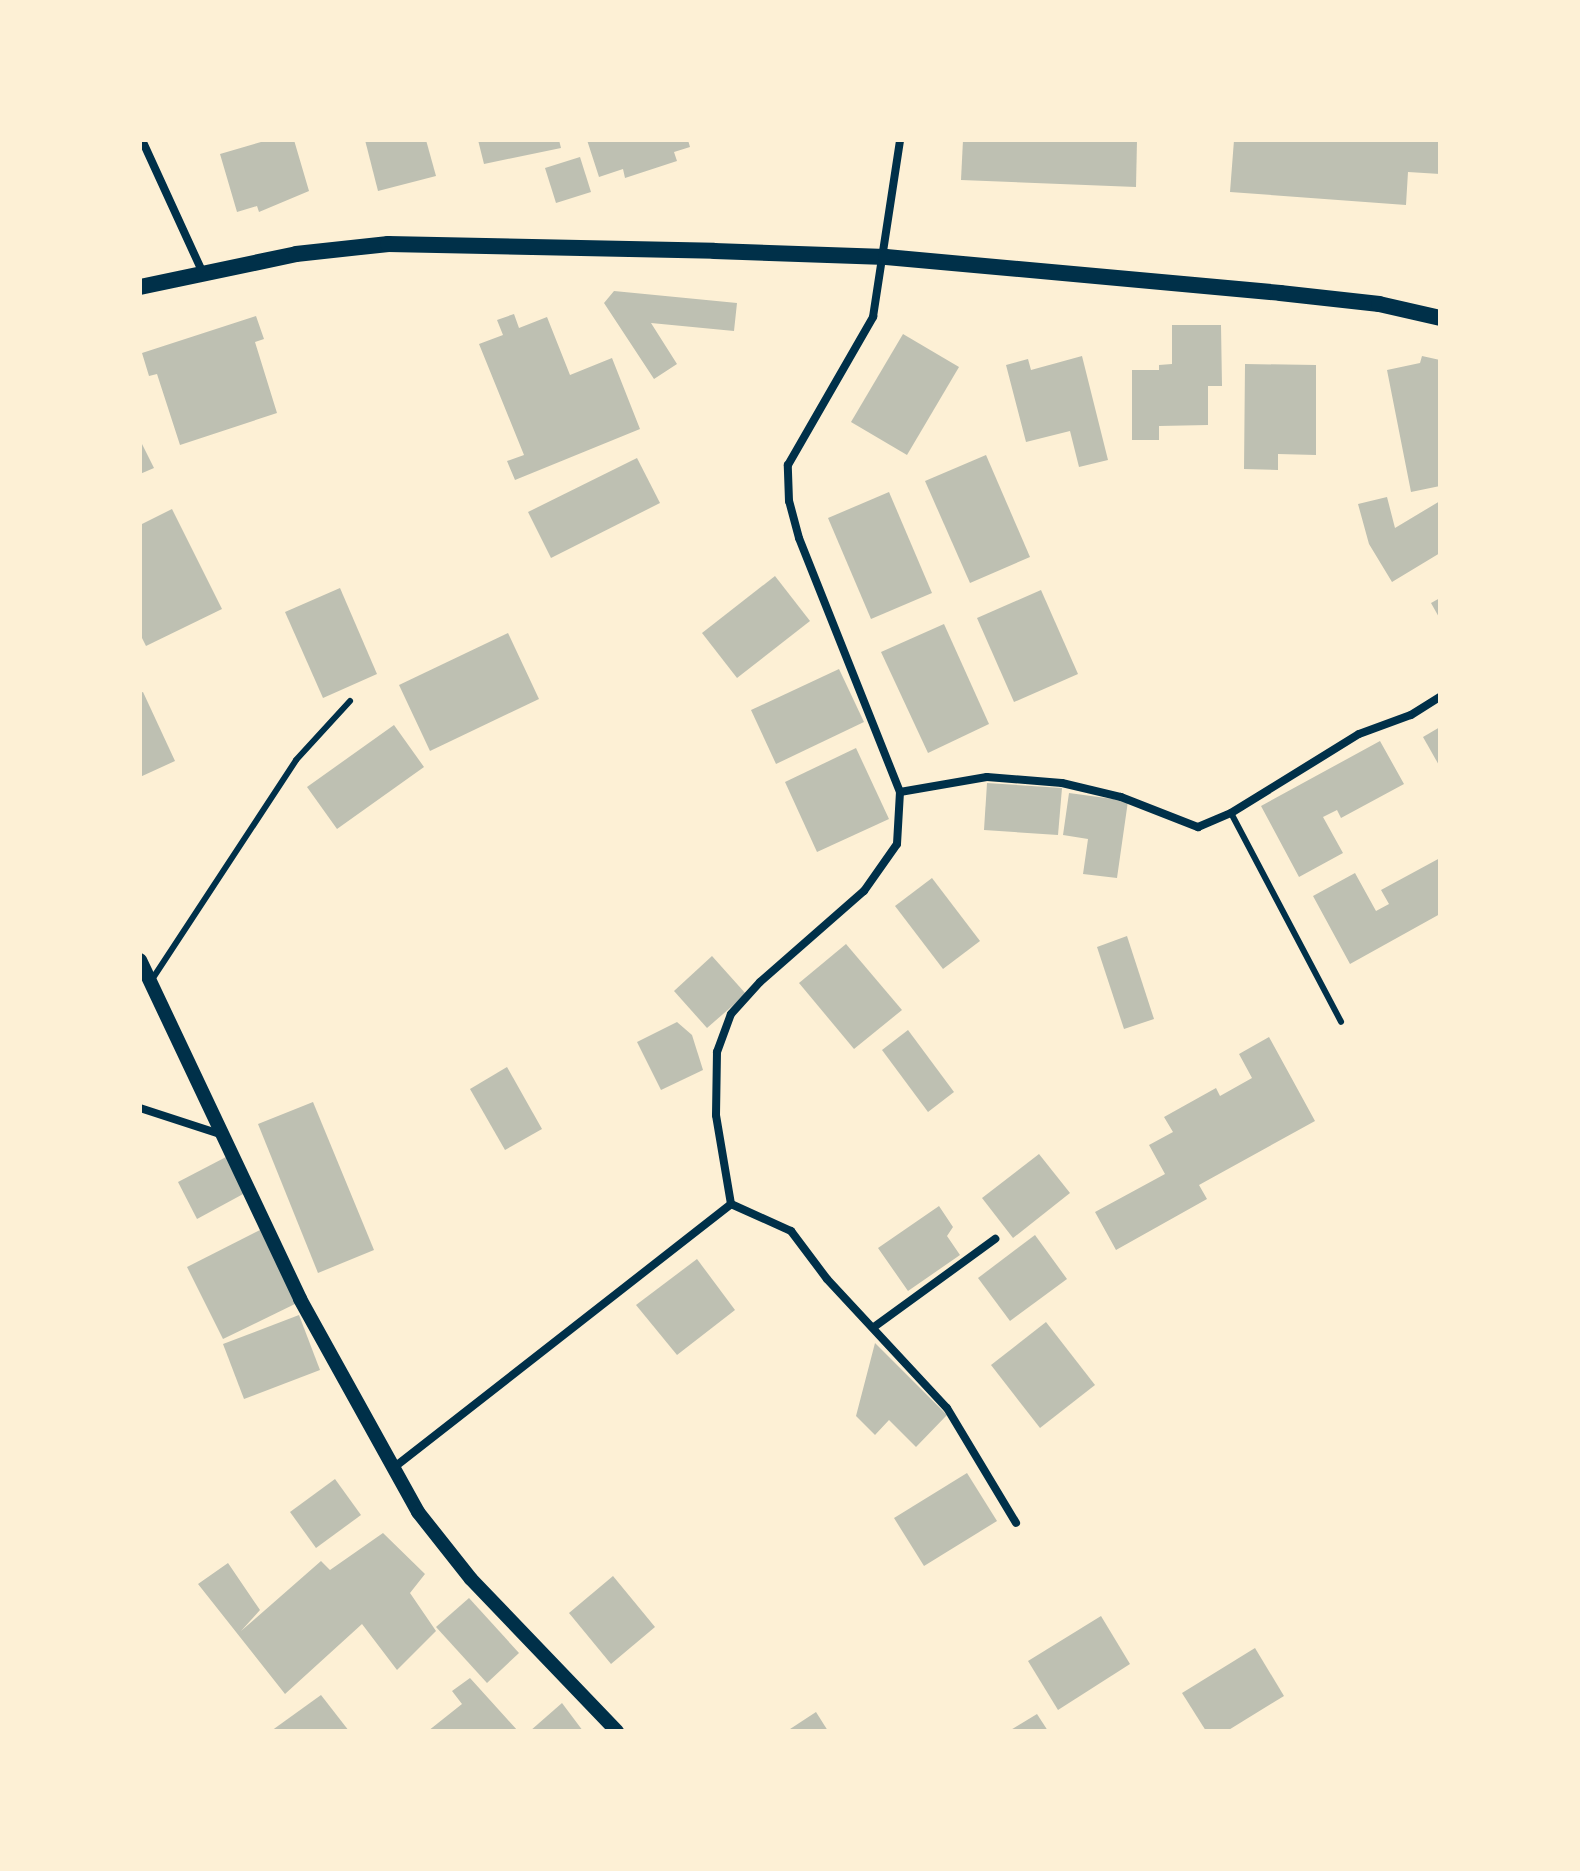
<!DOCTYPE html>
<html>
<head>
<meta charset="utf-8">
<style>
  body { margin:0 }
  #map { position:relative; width:1580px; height:1871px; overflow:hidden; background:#fdf0d5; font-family:Raleway,sans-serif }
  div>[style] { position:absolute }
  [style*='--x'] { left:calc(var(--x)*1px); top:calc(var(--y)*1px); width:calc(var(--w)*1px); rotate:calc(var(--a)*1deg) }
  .building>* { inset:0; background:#bec0b2 }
  .service>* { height:6px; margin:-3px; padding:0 3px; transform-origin:3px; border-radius:3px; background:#003049 }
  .minor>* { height:8px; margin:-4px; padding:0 4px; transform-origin:4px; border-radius:4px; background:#003049 }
  .tertiary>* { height:14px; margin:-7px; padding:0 7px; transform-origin:7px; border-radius:7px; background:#003049 }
  .secondary>* { height:16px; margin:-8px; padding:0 8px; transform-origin:8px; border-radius:8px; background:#003049 }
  span { translate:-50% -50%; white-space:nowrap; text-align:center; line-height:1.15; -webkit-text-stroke:7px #fdf0d5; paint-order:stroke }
  .frame { position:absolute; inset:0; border:142px solid #fdf0d5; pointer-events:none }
</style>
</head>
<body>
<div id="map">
  <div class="building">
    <i style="clip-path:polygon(268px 140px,294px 140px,309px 191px,259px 212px,257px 206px,237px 212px,220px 154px)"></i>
    <i style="clip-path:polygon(365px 140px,426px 140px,436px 176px,378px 191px)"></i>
    <i style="clip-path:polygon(478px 140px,559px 140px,561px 148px,484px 164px)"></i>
    <i style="clip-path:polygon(587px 140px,688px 140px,690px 147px,674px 152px,677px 161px,625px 178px,623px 169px,599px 177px)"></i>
    <i style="clip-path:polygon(963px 140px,1137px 140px,1136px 187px,961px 180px)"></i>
    <i style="clip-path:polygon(1234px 140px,1440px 140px,1440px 174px,1408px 172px,1406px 205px,1230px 192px)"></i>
    <i style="clip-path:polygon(580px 157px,591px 192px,556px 203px,545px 168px)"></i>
    <i style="clip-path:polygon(614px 291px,737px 303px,734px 331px,651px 323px,677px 364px,654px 379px,604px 303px)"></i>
    <i style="clip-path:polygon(514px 314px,519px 328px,547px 317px,570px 375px,612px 358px,640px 429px,515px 480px,507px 461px,524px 455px,479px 344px,503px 335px,497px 320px)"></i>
    <i style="clip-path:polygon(256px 316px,264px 339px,255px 342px,277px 413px,180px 445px,157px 374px,149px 376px,142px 353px)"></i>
    <i style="clip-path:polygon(1172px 325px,1221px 325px,1222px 386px,1208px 386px,1208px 425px,1159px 426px,1159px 440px,1132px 440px,1132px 370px,1159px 370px,1159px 365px,1172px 364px)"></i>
    <i style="clip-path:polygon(903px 334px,959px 367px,907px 455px,851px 422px)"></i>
    <i style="clip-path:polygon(1082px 356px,1108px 460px,1079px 467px,1070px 431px,1026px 442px,1006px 365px,1028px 359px,1031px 370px)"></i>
    <i style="clip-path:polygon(1422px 356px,1440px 360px,1440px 486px,1411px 492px,1387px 370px,1420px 363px)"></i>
    <i style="clip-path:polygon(1245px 364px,1316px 365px,1316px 455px,1278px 454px,1278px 470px,1244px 469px)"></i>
    <i style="clip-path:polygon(140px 440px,154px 468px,140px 474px)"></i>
    <i style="clip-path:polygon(986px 455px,1030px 557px,970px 583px,925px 481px)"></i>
    <i style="clip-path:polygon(637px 458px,660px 503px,551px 558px,528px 512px)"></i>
    <i style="clip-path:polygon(889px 492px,932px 593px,871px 619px,828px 518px)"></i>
    <i style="clip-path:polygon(1387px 497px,1395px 528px,1440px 501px,1440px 553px,1392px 582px,1369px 544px,1358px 504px)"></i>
    <i style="clip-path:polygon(172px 509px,222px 609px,146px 646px,140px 634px,140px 525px)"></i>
    <i style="clip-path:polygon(775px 576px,810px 621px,737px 678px,702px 633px)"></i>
    <i style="clip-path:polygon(340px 588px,377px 674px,323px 698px,285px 612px)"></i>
    <i style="clip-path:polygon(1041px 590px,1078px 674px,1014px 702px,977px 618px)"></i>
    <i style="clip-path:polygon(1440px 598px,1440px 619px,1431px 603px)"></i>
    <i style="clip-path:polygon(944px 624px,989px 724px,928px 753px,881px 652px)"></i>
    <i style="clip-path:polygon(508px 633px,539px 699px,430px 751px,399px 685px)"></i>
    <i style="clip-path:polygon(839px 669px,864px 722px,776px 764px,751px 710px)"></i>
    <i style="clip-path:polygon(143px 692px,175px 761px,140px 777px,140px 693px)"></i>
    <i style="clip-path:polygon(394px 725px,424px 767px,337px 829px,307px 787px)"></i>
    <i style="clip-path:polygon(1440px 727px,1440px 767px,1423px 737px)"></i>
    <i style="clip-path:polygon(1380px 741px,1404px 784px,1341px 818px,1337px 810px,1323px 817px,1343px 853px,1299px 877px,1261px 806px)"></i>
    <i style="clip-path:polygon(856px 748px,889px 819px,817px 852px,785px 782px)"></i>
    <i style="clip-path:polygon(987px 783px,1062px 788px,1058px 835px,984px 830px)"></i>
    <i style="clip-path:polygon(1069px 793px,1128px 801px,1117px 878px,1083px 874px,1088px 839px,1063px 835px)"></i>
    <i style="clip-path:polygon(1440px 858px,1440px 914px,1350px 964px,1313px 896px,1355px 873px,1376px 911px,1389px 904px,1381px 890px)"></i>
    <i style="clip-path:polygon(932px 878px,980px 941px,943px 969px,895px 906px)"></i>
    <i style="clip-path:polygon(1127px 936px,1154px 1019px,1124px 1029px,1097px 947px)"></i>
    <i style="clip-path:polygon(846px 944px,902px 1010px,854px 1049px,799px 983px)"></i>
    <i style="clip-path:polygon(712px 956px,746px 994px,707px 1028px,674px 991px)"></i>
    <i style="clip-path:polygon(677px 1022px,692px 1035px,703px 1070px,661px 1090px,637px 1042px)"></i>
    <i style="clip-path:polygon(908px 1030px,954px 1092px,928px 1112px,882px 1050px)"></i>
    <i style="clip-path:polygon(1269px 1037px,1315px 1121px,1199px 1185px,1207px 1199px,1116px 1250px,1095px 1212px,1165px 1174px,1149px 1145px,1173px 1132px,1164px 1117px,1216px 1088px,1220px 1096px,1252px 1078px,1239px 1054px)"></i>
    <i style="clip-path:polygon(507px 1067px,542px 1129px,505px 1150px,470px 1089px)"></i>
    <i style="clip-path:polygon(313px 1102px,374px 1250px,318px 1273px,258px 1124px)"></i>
    <i style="clip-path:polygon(1039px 1154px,1070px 1193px,1013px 1238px,982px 1198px)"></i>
    <i style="clip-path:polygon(226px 1157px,245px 1193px,197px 1219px,178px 1182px)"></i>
    <i style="clip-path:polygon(939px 1206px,953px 1227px,947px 1236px,960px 1255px,908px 1291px,878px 1248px)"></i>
    <i style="clip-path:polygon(260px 1230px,297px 1303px,223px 1339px,187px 1267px)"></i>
    <i style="clip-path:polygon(1035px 1235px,1067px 1279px,1010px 1321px,978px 1278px)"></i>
    <i style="clip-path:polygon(697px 1259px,735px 1310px,677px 1355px,636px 1305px)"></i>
    <i style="clip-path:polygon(299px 1315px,320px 1370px,244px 1399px,223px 1344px)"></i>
    <i style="clip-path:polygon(1046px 1322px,1095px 1385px,1040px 1428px,991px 1365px)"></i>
    <i style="clip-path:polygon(875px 1343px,947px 1415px,916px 1447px,889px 1420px,875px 1435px,856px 1416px)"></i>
    <i style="clip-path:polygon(967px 1473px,997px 1521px,924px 1566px,894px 1518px)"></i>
    <i style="clip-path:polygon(335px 1479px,361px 1515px,316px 1548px,290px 1512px)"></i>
    <i style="clip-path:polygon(383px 1533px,425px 1574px,410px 1593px,436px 1631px,397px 1670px,362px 1624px,285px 1694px,198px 1584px,228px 1563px,260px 1610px,241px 1631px,321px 1561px,330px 1570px)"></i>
    <i style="clip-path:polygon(613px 1576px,655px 1627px,611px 1664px,569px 1613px)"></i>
    <i style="clip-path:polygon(469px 1598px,519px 1653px,487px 1683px,436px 1627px)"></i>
    <i style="clip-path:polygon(1101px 1616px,1130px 1664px,1058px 1710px,1028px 1661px)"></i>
    <i style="clip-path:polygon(1255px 1648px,1284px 1696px,1227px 1731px,1206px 1731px,1182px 1693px)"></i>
    <i style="clip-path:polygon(470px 1678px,518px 1731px,428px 1731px,462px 1704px,452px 1691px)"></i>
    <i style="clip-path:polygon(321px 1695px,349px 1731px,271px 1731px)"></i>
    <i style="clip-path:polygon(562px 1703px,583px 1731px,530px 1731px)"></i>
    <i style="clip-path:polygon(816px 1712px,828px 1731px,787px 1731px)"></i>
    <i style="clip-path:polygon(1037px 1714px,1048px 1731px,1009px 1731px)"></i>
  </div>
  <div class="service">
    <i style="--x:1231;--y:813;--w:236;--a:62.2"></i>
    <i style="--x:151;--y:981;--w:264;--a:-56.7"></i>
    <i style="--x:296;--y:760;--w:80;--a:-47.5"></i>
  </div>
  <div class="minor">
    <i style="--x:142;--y:140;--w:144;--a:65.4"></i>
    <i style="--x:900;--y:792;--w:88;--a:-9.8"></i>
    <i style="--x:987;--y:777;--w:75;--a:4.6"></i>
    <i style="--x:1062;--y:783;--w:61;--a:13.3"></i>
    <i style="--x:1121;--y:797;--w:83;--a:21.3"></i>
    <i style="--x:1198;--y:827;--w:36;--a:-23"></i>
    <i style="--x:1231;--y:813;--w:150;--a:-31.7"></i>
    <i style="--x:1359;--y:734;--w:55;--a:-20.1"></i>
    <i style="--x:1411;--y:715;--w:34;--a:-32"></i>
    <i style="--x:140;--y:1108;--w:84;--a:18"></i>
    <i style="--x:731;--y:1204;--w:90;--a:-99.6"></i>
    <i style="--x:716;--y:1115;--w:63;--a:-89.1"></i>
    <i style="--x:717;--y:1052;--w:40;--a:-69.8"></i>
    <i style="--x:731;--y:1014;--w:43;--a:-47.8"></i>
    <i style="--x:760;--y:982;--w:138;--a:-41.2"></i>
    <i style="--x:864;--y:891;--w:57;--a:-54.9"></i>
    <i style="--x:897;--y:844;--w:52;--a:-86.7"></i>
    <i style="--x:900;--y:792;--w:273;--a:-111.7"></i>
    <i style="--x:799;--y:538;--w:38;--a:-105"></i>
    <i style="--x:789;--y:501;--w:36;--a:-92"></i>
    <i style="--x:788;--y:465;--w:171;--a:-60.1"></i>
    <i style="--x:873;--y:317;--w:179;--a:-81.3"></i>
    <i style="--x:731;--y:1204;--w:66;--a:24.2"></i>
    <i style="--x:791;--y:1231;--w:60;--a:53.1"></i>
    <i style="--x:827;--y:1279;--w:176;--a:47.1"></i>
    <i style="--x:947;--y:1408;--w:134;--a:59"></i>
    <i style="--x:874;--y:1327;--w:150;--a:-36"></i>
    <i style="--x:392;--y:1469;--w:430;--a:-38"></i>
  </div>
  <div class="tertiary">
    <i style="--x:140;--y:960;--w:375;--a:64.7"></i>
    <i style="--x:300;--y:1299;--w:244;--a:61"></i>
    <i style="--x:418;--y:1512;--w:85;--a:51.7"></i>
    <i style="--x:471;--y:1579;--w:211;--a:46.2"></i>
  </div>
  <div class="secondary">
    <i style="--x:140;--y:287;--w:159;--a:-11.9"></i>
    <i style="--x:296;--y:254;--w:93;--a:-6.2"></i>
    <i style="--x:388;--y:244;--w:326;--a:1.2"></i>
    <i style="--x:714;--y:251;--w:172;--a:2"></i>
    <i style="--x:886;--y:257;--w:396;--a:5.2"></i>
    <i style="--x:1280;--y:293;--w:100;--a:6.3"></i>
    <i style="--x:1379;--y:304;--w:63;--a:12.9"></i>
  </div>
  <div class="frame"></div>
</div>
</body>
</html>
